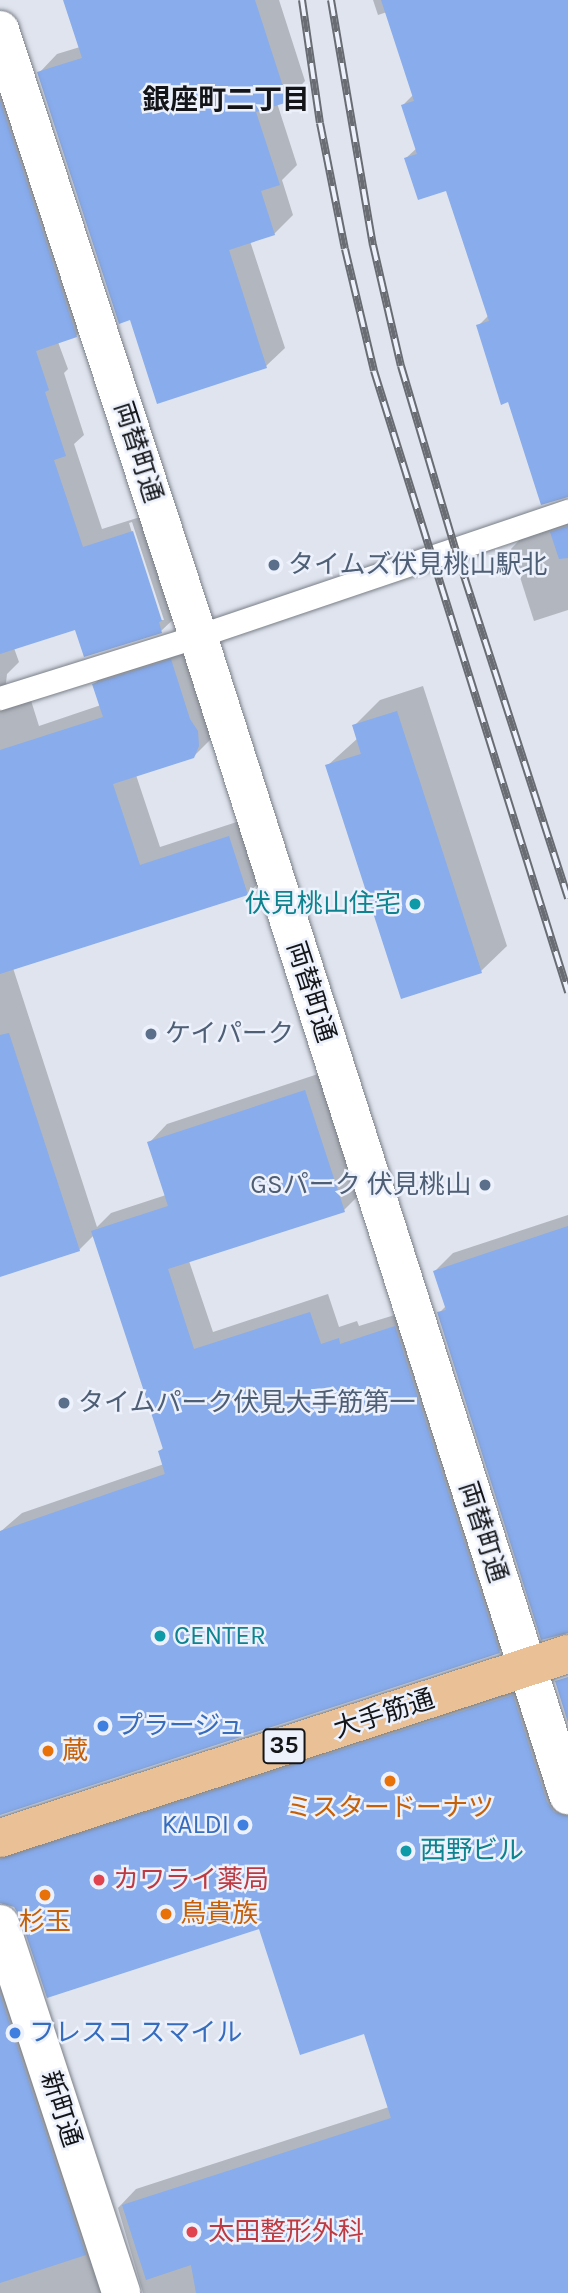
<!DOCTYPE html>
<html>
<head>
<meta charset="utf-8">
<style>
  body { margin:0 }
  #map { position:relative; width:568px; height:2293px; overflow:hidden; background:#dfe4ee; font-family:Karla,"Noto Sans JP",sans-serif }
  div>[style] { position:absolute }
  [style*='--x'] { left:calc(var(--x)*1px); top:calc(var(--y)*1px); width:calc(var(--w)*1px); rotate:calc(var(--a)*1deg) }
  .shadow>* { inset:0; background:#0003 }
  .building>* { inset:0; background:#88acec }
  .roads { filter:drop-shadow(0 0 2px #7a7f87) drop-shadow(0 0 2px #7a7f87) }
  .service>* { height:23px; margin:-11.5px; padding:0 11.5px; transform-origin:11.5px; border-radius:11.5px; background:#fff }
  .minor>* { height:38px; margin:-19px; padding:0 19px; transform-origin:19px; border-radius:19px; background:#fff }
  .primary>* { height:38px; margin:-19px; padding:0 19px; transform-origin:19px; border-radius:19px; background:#eac097 }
  .rail>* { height:8px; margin-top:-4px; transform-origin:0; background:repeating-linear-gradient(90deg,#ecf1fb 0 16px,#696c72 0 32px); box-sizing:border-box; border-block:2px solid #696c72 }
  .dots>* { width:19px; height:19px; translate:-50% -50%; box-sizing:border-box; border:4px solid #ecf1fb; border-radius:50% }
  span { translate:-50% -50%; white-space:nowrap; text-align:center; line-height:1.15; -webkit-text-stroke:5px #ecf1fb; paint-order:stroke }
  .shield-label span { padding:2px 5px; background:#ecf1fb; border:2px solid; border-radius:5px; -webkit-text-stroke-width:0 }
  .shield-label { font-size:24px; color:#131518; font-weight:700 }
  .street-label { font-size:26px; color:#131518 }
  .service-label { font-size:26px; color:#4e5e75 }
  .left { translate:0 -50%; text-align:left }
  .right { translate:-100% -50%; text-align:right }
  .culture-label { font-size:26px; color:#0d838f }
  .shop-label { font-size:26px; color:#366cbe }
  .food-label { font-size:26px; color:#c56008 }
  .health-label { font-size:26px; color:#be3a42 }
  .neighbourhood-label { font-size:28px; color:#131518; font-weight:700 }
</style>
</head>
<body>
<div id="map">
  <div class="shadow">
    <i style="clip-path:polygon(64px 0,279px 0,305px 81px,287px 100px,277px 103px,297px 165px,282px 180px,293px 215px,274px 234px,250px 241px,285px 348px,266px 366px,131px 318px,39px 73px,57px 54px,80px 47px)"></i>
    <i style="clip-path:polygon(373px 0,568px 0,568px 496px,509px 400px,478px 326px,489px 315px,448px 189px,406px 158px,417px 148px,403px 105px,414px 94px,387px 12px,378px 15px)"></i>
    <i style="clip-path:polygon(evenodd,0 39px,96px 316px,76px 336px,58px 342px,68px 369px,64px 373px,84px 435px,74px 444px,102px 529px,153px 513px,181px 612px,161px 631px,76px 628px,14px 648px,19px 662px,7px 674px,6px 683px,16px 693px,28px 691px,39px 726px,101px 705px,94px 684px,114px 665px,190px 641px,213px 737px,193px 757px,136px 775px,160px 847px,249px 818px,267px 874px,248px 894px,13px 968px,97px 1227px,111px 1213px,166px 1195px,149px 1143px,167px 1124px,324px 1072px,362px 1192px,344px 1210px,189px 1261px,213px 1332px,328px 1294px,339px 1327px,357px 1321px,359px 1326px,414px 1309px,517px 1633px,499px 1652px,0 1813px,0 1532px,22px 1513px,164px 1464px,160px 1451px,164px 1447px,94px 1235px,79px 1250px,0 1276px,0 39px,132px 522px,164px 620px,160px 620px,129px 523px,132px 522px)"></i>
    <i style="clip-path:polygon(568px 516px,568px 610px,534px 621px,511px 549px,529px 530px)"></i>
    <i style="clip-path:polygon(423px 686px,507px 946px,481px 971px,327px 766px,358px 738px,354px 726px,380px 700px)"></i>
    <i style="clip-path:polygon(568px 1215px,568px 1632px,439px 1313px,446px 1306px,435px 1271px,453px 1253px)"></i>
    <i style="clip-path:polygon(531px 1678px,568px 1787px,568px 2293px,143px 2293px,118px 2208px,136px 2189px,389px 2107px,365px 2032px,260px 1927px,16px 1907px,0 1901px,0 1831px)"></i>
    <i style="clip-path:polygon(0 1921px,128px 2293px,0 2293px)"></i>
  </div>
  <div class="building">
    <i style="clip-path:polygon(63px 0,255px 0,288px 102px,256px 112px,280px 185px,261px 191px,275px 235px,229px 250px,267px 368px,157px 404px,130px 320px,119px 324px,37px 72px,82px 58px)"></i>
    <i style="clip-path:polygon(381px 0,568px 0,568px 497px,541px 505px,508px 402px,501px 405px,476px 325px,489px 321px,446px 191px,418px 200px,404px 158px,417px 154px,401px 105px,414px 101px)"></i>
    <i style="clip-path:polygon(0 100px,77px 337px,36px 351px,49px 390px,45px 392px,66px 456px,54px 460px,83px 547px,133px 531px,162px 621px,159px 622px,162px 633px,84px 657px,75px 630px,0 654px)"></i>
    <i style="clip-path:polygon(568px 526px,568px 558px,559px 559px,550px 532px)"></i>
    <i style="clip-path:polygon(171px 659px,190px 719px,198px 731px,199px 746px,194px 758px,113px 784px,140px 865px,229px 836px,248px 895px,0 974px,0 750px,103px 717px,92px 684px)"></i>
    <i style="clip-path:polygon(397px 711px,482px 973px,401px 999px,325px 765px,361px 754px,352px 725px)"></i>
    <i style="clip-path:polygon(9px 1033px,80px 1251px,0 1277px,0 1035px)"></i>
    <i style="clip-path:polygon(305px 1090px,345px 1212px,168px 1269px,194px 1349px,310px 1312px,321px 1344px,339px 1338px,340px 1344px,395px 1326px,500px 1653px,0 1815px,0 1531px,165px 1474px,158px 1451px,163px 1449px,91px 1231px,168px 1206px,147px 1142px)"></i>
    <i style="clip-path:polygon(568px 1226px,568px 1633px,541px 1640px,437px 1312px,446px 1310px,433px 1271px)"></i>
    <i style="clip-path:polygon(568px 1677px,568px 1723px,555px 1681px)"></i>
    <i style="clip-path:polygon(513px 1695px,547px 1802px,554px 1812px,568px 1816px,568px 2293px,196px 2293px,191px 2265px,146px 2280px,122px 2205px,391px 2118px,364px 2034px,300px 2055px,259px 1929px,47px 1998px,20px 1917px,14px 1907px,0 1903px,0 1859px)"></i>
    <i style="clip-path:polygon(0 1994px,86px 2255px,0 2283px)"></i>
  </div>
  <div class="roads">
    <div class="service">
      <i style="--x:0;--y:698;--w:207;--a:-17.4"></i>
      <i style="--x:198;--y:636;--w:391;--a:-18.7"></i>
    </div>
    <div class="minor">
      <i style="--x:0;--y:30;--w:638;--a:71.91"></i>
      <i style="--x:198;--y:636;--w:1217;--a:72.29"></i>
      <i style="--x:0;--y:1924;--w:388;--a:71.8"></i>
    </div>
    <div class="primary">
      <i style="--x:0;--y:1838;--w:597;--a:-17.95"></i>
    </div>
  </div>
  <div class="rail">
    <i style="--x:302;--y:0;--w:124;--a:81.7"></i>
    <i style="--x:320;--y:123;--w:128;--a:78.8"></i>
    <i style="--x:345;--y:249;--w:125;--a:76.6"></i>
    <i style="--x:374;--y:371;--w:651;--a:72.65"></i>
    <i style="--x:331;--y:0;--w:249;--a:80.3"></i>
    <i style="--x:373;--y:245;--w:124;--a:77"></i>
    <i style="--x:401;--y:366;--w:190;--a:73.5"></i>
    <i style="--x:455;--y:548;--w:368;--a:72.1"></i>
  </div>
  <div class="dots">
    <i style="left:274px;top:565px;background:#5c6f8a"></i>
    <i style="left:415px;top:904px;background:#0f9aa8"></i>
    <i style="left:151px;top:1034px;background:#5c6f8a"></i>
    <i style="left:485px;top:1185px;background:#5c6f8a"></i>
    <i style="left:64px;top:1403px;background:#5c6f8a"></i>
    <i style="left:160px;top:1636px;background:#0f9aa8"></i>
    <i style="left:103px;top:1726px;background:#3f7fe0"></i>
    <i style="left:48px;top:1751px;background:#e8710a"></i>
    <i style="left:390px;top:1781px;background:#e8710a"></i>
    <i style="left:243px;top:1825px;background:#3f7fe0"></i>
    <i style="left:406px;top:1851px;background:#0f9aa8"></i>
    <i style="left:99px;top:1880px;background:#e0444e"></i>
    <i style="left:45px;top:1895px;background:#e8710a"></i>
    <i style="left:166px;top:1914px;background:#e8710a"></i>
    <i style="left:15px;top:2033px;background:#3f7fe0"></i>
    <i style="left:192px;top:2232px;background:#e0444e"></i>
  </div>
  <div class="shield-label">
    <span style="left:284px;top:1746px">35</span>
  </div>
  <div class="street-label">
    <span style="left:138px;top:452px;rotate:72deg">両替町通</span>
    <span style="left:311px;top:992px;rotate:72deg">両替町通</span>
    <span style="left:483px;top:1532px;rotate:72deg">両替町通</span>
    <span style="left:384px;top:1714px;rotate:-18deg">大手筋通</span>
    <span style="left:61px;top:2109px;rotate:72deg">新町通</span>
  </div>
  <div class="service-label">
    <span class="left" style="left:288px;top:565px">タイムズ伏見桃山駅北</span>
    <span class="left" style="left:165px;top:1034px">ケイパーク</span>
    <span class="right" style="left:471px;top:1185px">GSパーク 伏見桃山</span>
    <span class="left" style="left:78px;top:1403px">タイムパーク伏見大手筋第一</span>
  </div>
  <div class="culture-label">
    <span class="right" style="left:401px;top:904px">伏見桃山住宅</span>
    <span class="left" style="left:174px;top:1636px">CENTER</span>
    <span class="left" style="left:420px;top:1851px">西野ビル</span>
  </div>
  <div class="shop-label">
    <span class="left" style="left:117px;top:1726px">プラージュ</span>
    <span class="right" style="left:229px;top:1825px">KALDI</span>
    <span class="left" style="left:29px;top:2033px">フレスコ スマイル</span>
  </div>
  <div class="food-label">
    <span class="left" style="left:62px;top:1751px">蔵</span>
    <span style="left:390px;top:1808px">ミスタードーナツ</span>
    <span class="left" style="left:180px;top:1914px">鳥貴族</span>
    <span style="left:45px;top:1922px">杉玉</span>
  </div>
  <div class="health-label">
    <span class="left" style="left:113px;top:1880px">カワライ薬局</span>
    <span class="left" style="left:208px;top:2232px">太田整形外科</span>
  </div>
  <div class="neighbourhood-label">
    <span style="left:226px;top:100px">銀座町二丁目</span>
  </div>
</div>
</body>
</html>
